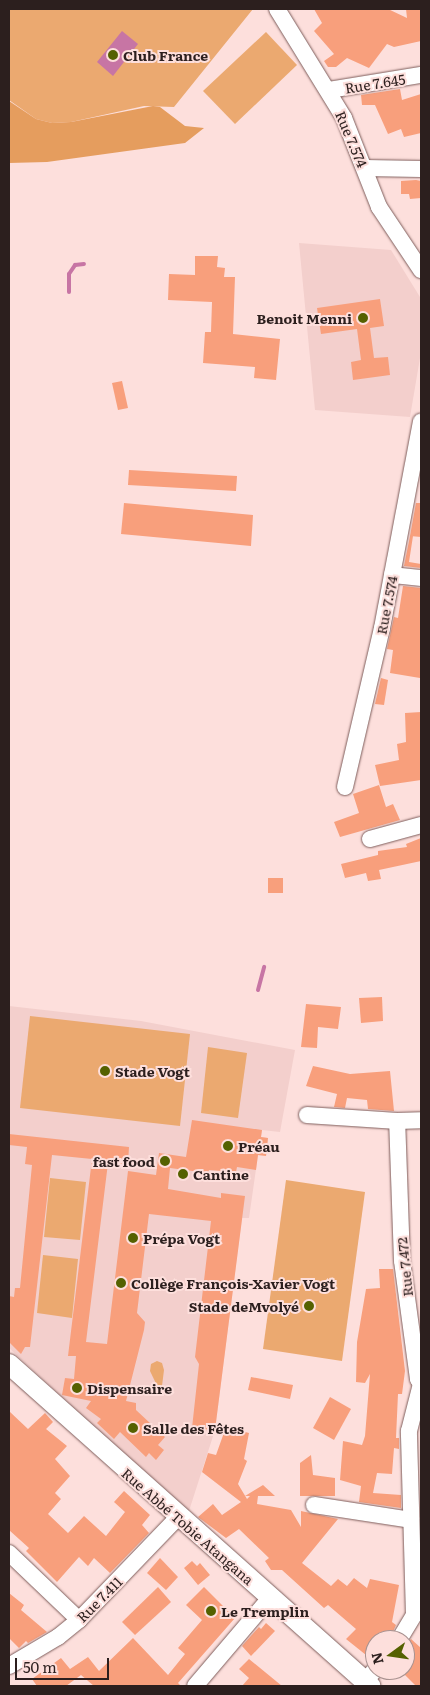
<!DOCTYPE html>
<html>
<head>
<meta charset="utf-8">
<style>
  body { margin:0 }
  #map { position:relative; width:430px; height:1695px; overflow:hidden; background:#fddfdc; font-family:Literata,serif }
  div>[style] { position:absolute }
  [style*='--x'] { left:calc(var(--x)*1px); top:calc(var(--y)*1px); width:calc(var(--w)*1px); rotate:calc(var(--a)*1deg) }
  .built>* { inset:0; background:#f3cfcc }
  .green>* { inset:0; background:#eba970 }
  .forest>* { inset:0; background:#e59d5e }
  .water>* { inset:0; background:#c775a4 }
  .stream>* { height:4px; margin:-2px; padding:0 2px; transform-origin:2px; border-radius:2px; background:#c775a4 }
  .building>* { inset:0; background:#f89f7c }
  .roads { filter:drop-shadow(0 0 1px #7e5e5c) drop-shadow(0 0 1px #7e5e5c) }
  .minor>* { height:16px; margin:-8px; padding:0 8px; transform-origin:8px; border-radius:8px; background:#fff }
  .major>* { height:20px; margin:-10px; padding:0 10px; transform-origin:10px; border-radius:10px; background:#fff }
  .dots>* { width:14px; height:14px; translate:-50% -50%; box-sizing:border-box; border:2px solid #fddfdc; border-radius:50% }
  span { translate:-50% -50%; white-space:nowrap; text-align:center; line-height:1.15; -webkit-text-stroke:4px #fddfdc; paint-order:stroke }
  .poi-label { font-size:14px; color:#2c1f1e; font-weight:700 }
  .left { translate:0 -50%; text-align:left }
  .right { translate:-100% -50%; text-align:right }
  .street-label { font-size:14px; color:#2c1f1e }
  .frame { position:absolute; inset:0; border:10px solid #2c1f1e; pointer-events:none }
  .north { position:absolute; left:365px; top:1630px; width:50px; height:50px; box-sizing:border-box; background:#fddfdc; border:1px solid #a99290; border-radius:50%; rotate:256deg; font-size:14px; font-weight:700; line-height:20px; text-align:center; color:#2c1f1e }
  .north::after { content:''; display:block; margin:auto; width:18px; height:22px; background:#556100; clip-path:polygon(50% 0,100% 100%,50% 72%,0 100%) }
  .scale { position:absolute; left:15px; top:1658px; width:94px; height:22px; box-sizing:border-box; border:2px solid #2c1f1e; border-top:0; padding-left:6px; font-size:15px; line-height:18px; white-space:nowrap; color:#2c1f1e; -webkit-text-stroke:4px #fddfdc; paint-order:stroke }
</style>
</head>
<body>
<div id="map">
  <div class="built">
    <i style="clip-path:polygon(299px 243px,391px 250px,420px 297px,421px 352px,410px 417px,315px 410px)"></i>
    <i style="clip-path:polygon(9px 1006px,141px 1021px,295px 1050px,280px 1132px,262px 1130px,261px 1137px,268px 1138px,266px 1156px,258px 1155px,249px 1218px,242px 1218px,215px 1430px,188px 1514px,9px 1348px)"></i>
  </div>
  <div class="green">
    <i style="clip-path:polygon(9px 9px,253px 9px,174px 107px,144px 106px,71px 122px,52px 123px,36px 119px,9px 100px)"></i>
    <i style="clip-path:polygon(266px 32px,297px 65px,235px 124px,203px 91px)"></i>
    <i style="clip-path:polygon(30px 1016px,190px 1034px,180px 1126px,20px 1108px)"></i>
    <i style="clip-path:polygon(208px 1047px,247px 1053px,238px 1118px,201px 1113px)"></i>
    <i style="clip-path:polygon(50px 1178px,86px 1182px,80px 1240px,44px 1237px)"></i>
    <i style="clip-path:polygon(286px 1180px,365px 1192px,342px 1361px,263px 1349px)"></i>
    <i style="clip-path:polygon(43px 1255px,78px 1259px,72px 1318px,37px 1313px)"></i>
    <i style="clip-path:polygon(157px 1361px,162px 1363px,164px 1370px,161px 1394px,150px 1371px,151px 1364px)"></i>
  </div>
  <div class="forest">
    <i style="clip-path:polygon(9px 101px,36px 119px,52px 123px,71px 122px,153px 106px,160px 107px,185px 126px,204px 128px,185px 143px,47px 162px,9px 163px)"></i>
  </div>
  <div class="water">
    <i style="clip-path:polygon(122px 31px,138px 44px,113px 76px,97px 62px)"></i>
  </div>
  <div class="stream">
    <i style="--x:69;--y:292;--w:18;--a:-90"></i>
    <i style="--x:69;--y:274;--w:11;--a:-56"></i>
    <i style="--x:75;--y:265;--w:9;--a:-6"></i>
    <i style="--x:258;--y:990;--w:24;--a:-75"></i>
  </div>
  <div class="building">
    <i style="clip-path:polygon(314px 9px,388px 9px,407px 18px,406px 9px,421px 9px,421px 41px,394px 47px,387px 44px,369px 68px,347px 58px,336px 67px,328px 67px,324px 61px,334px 54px,314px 31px,322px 23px)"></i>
    <i style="clip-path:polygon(400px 89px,402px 100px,421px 94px,421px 133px,404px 137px,401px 129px,388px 134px,375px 105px,362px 105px,361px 95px)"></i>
    <i style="clip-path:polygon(416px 180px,421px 181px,421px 198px,410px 199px,409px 194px,401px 194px,401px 181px)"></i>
    <i style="clip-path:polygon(195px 256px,218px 256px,217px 267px,225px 268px,224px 277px,235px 277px,233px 334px,280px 339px,276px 380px,254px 378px,255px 367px,203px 363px,205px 332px,211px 332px,212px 302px,168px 300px,169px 274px,195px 275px)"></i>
    <i style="clip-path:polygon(380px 299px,384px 326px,370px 328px,374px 358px,388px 357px,390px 375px,353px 380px,351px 362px,361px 360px,357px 329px,321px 334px,317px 308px)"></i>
    <i style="clip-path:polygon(122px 381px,128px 408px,118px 410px,112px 383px)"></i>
    <i style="clip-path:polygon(129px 470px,237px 476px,236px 491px,128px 485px)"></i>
    <i style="clip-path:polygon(124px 503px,253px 515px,251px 546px,121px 534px)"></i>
    <i style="clip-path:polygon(416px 503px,421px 503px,421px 537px,410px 536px)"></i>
    <i style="clip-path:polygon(410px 536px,413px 536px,409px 562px,421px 564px,421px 568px,404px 566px)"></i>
    <i style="clip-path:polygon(403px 586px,421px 588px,420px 678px,390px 673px,393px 650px,387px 649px,394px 617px,398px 618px)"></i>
    <i style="clip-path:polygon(381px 678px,388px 680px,384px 705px,375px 704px)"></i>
    <i style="clip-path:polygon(421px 712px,421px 780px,380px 786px,375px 765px,399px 760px,397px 744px,406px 742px,405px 713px)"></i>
    <i style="clip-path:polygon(379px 785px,386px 807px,393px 804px,400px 820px,340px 837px,334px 822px,359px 813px,353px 794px)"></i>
    <i style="clip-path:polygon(421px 838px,421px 861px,379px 870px,381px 879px,368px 881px,366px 873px,345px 878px,341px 864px,378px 855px,378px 851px,407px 847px,406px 844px)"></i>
    <i style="clip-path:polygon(268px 878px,283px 878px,283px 893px,268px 893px)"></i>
    <i style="clip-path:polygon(382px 997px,383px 1021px,361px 1023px,359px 998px)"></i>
    <i style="clip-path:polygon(306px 1004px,341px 1007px,338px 1029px,318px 1027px,317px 1048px,301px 1047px)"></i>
    <i style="clip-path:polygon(313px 1066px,350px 1074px,390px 1071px,394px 1111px,368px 1109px,367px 1100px,347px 1098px,345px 1108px,334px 1107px,337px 1094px,306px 1086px)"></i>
    <i style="clip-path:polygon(192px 1120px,262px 1130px,261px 1137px,268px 1138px,266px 1156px,258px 1155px,256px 1170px,237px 1167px,236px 1172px,209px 1170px,208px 1173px,170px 1168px,168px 1189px,221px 1198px,221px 1193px,245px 1196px,215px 1430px,192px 1428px,199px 1364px,195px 1357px,211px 1221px,149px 1214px,137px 1313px,145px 1322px,144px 1330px,126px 1401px,136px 1403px,136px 1410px,165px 1437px,158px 1445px,164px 1450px,156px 1460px,149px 1453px,146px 1457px,120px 1432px,114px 1439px,97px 1423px,101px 1419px,86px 1408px,91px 1401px,62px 1395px,65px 1378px,74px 1379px,76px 1356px,68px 1356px,92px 1159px,52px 1155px,30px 1347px,25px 1347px,21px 1354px,9px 1342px,9px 1296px,14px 1297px,15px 1288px,20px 1288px,32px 1165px,25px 1164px,27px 1147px,9px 1145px,9px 1134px,129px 1147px,128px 1164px,108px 1163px,86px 1342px,107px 1344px,128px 1171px,156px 1175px,159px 1153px,186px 1157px)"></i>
    <i style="clip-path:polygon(379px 1269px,393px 1269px,405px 1371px,402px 1394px,398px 1394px,396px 1438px,399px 1438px,399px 1449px,394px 1448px,392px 1474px,377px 1473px,373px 1493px,401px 1495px,401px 1508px,359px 1502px,361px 1486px,340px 1480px,343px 1441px,362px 1445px,365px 1436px,370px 1374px,365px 1383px,356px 1382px,357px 1342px,366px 1289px,380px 1288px)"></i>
    <i style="clip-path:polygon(251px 1377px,293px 1385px,290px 1399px,248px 1390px)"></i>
    <i style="clip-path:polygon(330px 1397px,351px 1409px,334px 1440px,313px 1428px)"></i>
    <i style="clip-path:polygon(9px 1411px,28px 1429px,45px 1413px,53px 1422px,46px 1429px,67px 1446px,55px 1459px,70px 1476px,55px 1493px,61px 1499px,48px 1514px,68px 1533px,84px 1516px,106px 1536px,125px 1512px,114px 1502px,124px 1491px,150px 1515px,142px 1525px,149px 1533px,110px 1573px,94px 1558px,88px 1566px,79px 1557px,57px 1582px,26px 1551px,29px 1548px,9px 1530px)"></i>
    <i style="clip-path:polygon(226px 1427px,249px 1433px,244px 1459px,247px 1461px,238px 1484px,247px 1499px,250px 1496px,245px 1496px,263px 1485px,275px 1496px,258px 1496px,257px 1504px,291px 1510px,301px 1527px,301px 1511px,338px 1519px,302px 1563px,331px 1586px,338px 1579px,347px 1586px,354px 1578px,367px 1588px,370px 1579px,399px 1585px,392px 1622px,396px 1625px,389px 1640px,375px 1640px,375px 1653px,371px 1659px,346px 1639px,356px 1629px,328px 1605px,324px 1608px,282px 1570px,271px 1570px,265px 1561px,269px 1558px,239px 1529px,226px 1538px,198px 1517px,213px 1504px,222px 1515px,241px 1502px,202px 1472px,208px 1453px,216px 1455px)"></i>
    <i style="clip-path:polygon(311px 1455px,313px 1475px,335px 1478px,335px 1496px,300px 1496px,300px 1463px)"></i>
    <i style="clip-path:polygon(160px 1558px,178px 1577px,166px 1590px,147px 1573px)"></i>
    <i style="clip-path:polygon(192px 1561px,197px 1566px,200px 1563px,210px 1575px,198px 1585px,184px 1568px)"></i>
    <i style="clip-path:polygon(158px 1587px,171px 1602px,135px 1635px,122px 1622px)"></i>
    <i style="clip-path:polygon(204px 1587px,235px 1618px,178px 1683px,181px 1686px,94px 1686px,81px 1675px,66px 1686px,37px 1686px,32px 1679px,61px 1658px,70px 1669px,88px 1657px,99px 1671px,133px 1638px,168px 1675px,185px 1654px,178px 1648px,202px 1620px,186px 1605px)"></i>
    <i style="clip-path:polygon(9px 1593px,24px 1605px,21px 1610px,47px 1632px,28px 1643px,26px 1641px,19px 1648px,9px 1638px)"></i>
    <i style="clip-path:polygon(266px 1623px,275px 1631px,251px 1656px,242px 1646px,259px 1627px,261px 1629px)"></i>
    <i style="clip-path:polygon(411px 1639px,421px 1648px,421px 1686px,416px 1686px,405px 1675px,405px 1648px)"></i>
    <i style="clip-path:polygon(249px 1659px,282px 1686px,242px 1686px,249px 1678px,239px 1669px)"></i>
  </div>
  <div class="roads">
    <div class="minor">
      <i style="--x:277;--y:9;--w:128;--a:58.4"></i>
      <i style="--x:344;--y:118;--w:96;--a:68.5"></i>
      <i style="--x:379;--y:207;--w:76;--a:56.3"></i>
      <i style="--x:329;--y:90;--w:93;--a:-9.3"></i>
      <i style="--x:365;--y:168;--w:56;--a:1"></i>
      <i style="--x:392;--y:575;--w:29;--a:6"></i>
      <i style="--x:345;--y:787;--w:163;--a:-76.9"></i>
      <i style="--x:382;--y:628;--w:210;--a:-79.3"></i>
      <i style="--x:370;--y:839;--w:53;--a:-15.4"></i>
      <i style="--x:307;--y:1115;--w:90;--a:3.8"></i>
      <i style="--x:314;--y:1505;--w:98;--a:8.8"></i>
      <i style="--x:9;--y:1553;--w:97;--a:43.7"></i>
      <i style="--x:399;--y:1640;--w:29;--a:-59"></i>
      <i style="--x:414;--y:1615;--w:184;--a:-91.6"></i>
      <i style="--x:409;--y:1431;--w:49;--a:-75.7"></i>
      <i style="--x:421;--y:1384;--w:6;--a:-121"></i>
      <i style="--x:418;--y:1379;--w:119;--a:-97.7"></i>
      <i style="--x:402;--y:1261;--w:140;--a:-92"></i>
      <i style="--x:397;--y:1121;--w:24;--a:-2"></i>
      <i style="--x:9;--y:1666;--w:57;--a:-30.6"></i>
      <i style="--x:58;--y:1637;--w:27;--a:-39"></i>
      <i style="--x:79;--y:1620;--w:143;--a:-46.1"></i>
      <i style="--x:365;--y:1681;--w:15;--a:-48"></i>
      <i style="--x:195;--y:1686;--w:116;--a:-49.6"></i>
    </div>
    <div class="major">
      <i style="--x:9;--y:1364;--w:484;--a:41.7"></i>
    </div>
  </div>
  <div class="dots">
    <i style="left:113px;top:55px;background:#556100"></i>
    <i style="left:363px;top:318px;background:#556100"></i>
    <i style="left:105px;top:1071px;background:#556100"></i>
    <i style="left:228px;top:1146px;background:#556100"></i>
    <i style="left:165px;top:1161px;background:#556100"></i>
    <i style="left:183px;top:1174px;background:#556100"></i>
    <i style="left:133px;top:1238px;background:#556100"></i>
    <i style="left:121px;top:1283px;background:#556100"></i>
    <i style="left:309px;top:1306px;background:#556100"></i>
    <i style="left:77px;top:1388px;background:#556100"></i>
    <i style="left:133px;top:1428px;background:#556100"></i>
    <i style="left:211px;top:1611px;background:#556100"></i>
  </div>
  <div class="poi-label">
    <span class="left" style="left:123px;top:55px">Club France</span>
    <span class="right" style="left:352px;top:318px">Benoit Menni</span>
    <span class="left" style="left:115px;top:1071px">Stade Vogt</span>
    <span class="left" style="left:238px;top:1146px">Préau</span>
    <span class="right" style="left:155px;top:1161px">fast food</span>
    <span class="left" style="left:193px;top:1174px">Cantine</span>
    <span class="left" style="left:143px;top:1238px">Prépa Vogt</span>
    <span class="left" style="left:131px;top:1283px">Collège François-Xavier Vogt</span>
    <span class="right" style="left:299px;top:1306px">Stade deMvolyé</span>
    <span class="left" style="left:87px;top:1388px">Dispensaire</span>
    <span class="left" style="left:143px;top:1428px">Salle des Fêtes</span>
    <span class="left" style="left:221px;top:1611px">Le Tremplin</span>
  </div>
  <div class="street-label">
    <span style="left:375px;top:83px;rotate:-9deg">Rue 7.645</span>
    <span style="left:352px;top:139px;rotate:67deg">Rue 7.574</span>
    <span style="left:386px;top:605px;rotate:-79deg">Rue 7.574</span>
    <span style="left:404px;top:1267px;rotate:-96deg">Rue 7.472</span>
    <span style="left:188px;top:1526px;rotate:41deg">Rue Abbé Tobie Atangana</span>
    <span style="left:99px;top:1599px;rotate:-45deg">Rue 7.411</span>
  </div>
  <div class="frame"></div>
  <div class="north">N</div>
  <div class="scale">50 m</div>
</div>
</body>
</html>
